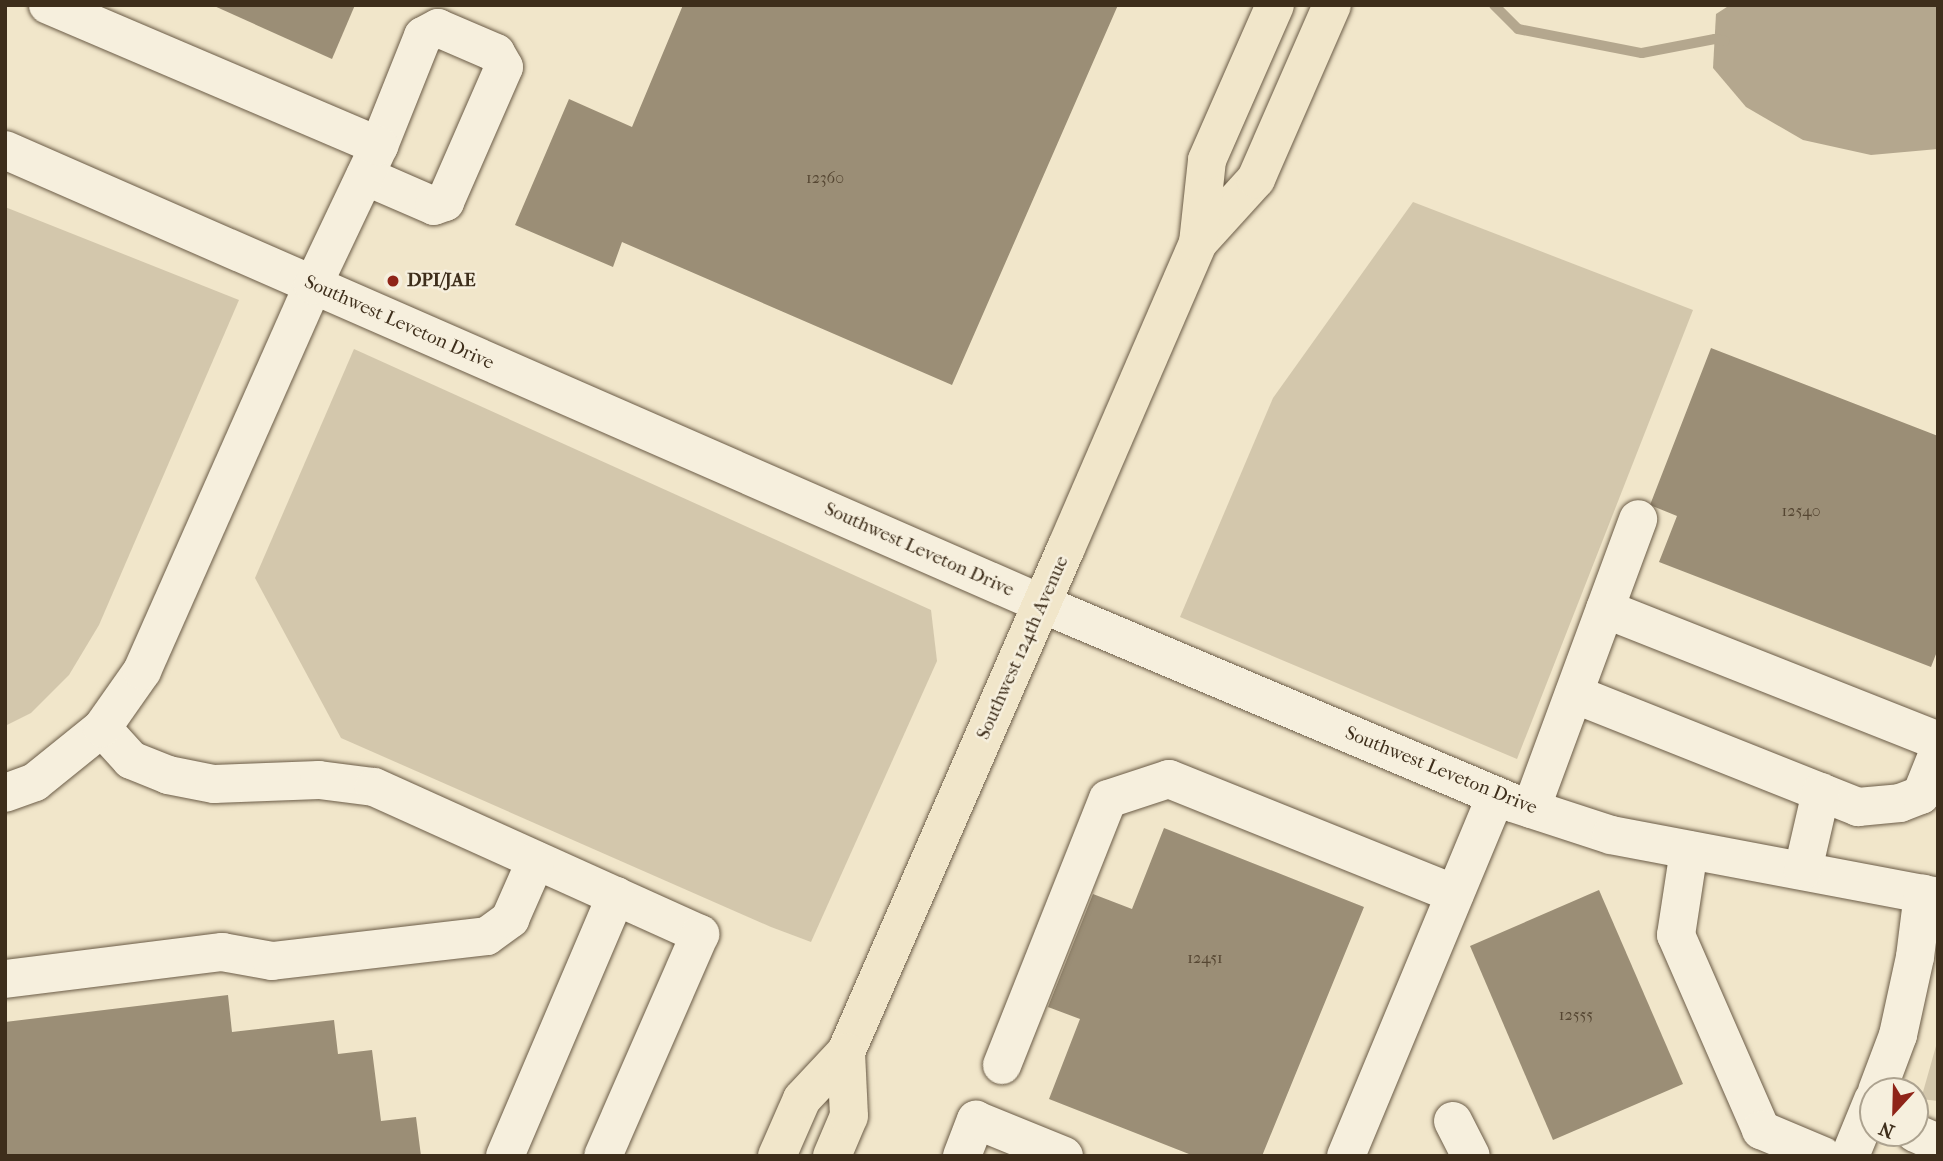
<!DOCTYPE html>
<html>
<head>
<meta charset="utf-8">
<style>
  body { margin:0 }
  #map { position:relative; width:1943px; height:1161px; overflow:hidden; background:#f1e6ca; font-family:"IM FELL French Canon",serif }
  div>[style] { position:absolute }
  [style*='--x'] { left:calc(var(--x)*1px); top:calc(var(--y)*1px); width:calc(var(--w)*1px); rotate:calc(var(--a)*1deg) }
  .green>* { inset:0; background:#d3c7ac }
  .water>* { inset:0; background:#b4a78e }
  .stream>* { height:10px; margin:-5px; padding:0 5px; transform-origin:5px; border-radius:5px; background:#b4a78e }
  .building>* { inset:0; background:#9b8e76 }
  .roads { filter:drop-shadow(0 0 2px #6b5c47) drop-shadow(0 0 2px #6b5c47) }
  .minor>* { height:38px; margin:-19px; padding:0 19px; transform-origin:19px; border-radius:19px; background:#f6efdd }
  .major>* { height:38px; margin:-19px; padding:0 19px; transform-origin:19px; border-radius:19px; background:#f1e6ca }
  .dots>* { width:19px; height:19px; translate:-50% -50%; box-sizing:border-box; border:4px solid #f6efdd; border-radius:50% }
  span { translate:-50% -50%; white-space:nowrap; text-align:center; line-height:1.15; -webkit-text-stroke:5px #f6efdd; paint-order:stroke }
  .number-label { font-size:16px; color:#554632 }
  .number-label span { -webkit-text-stroke-width:0 }
  .poi-label { font-size:19px; color:#3e2e1b; font-weight:700 }
  .left { translate:0 -50%; text-align:left }
  .street-label { font-size:19px; color:#3e2e1b }
  .frame { position:absolute; inset:0; border:7px solid #3e2e1b; pointer-events:none }
  .north { position:absolute; left:1859px; top:1077px; width:70px; height:70px; box-sizing:border-box; background:#f6efdd; border:2px solid #aca28f; border-radius:50%; rotate:202deg; font-size:19px; font-weight:700; line-height:28px; text-align:center; color:#3e2e1b }
  .north::after { content:''; display:block; margin:auto; width:24px; height:32px; background:#8f2418; clip-path:polygon(50% 0,100% 100%,50% 72%,0 100%) }
</style>
</head>
<body>
<div id="map">
  <div class="green">
    <i style="clip-path:polygon(1413px 202px,1693px 310px,1517px 759px,1180px 617px,1273px 398px)"></i>
    <i style="clip-path:polygon(5px 207px,239px 300px,99px 625px,69px 675px,31px 713px,5px 726px)"></i>
    <i style="clip-path:polygon(354px 349px,931px 610px,937px 661px,811px 942px,771px 927px,341px 738px,255px 578px)"></i>
    <i style="clip-path:polygon(1938px 1039px,1938px 1101px,1921px 1099px)"></i>
  </div>
  <div class="water">
    <i style="clip-path:polygon(1730px 5px,1938px 5px,1938px 149px,1871px 155px,1803px 140px,1746px 107px,1713px 68px,1716px 14px)"></i>
  </div>
  <div class="stream">
    <i style="--x:1494;--y:5;--w:34;--a:45"></i>
    <i style="--x:1518;--y:29;--w:126;--a:11"></i>
    <i style="--x:1642;--y:53;--w:74;--a:-10.9"></i>
    <i style="--x:1715;--y:39;--w:10;--a:11"></i>
  </div>
  <div class="building">
    <i style="clip-path:polygon(212px 5px,355px 5px,332px 59px)"></i>
    <i style="clip-path:polygon(683px 5px,1118px 5px,952px 385px,622px 242px,613px 267px,515px 225px,569px 99px,632px 127px)"></i>
    <i style="clip-path:polygon(1711px 348px,1938px 436px,1938px 649px,1931px 667px,1659px 562px,1677px 516px,1650px 505px)"></i>
    <i style="clip-path:polygon(1164px 828px,1364px 907px,1262px 1156px,1194px 1156px,1049px 1099px,1080px 1019px,1048px 1007px,1093px 894px,1132px 909px)"></i>
    <i style="clip-path:polygon(1599px 890px,1683px 1084px,1553px 1140px,1470px 946px)"></i>
    <i style="clip-path:polygon(228px 995px,232px 1032px,334px 1020px,338px 1054px,372px 1050px,381px 1121px,416px 1117px,421px 1156px,5px 1156px,5px 1022px)"></i>
  </div>
  <div class="roads">
    <div class="minor">
      <i style="--x:5;--y:150;--w:1132;--a:23.64"></i>
      <i style="--x:1042;--y:604;--w:511;--a:22.9"></i>
      <i style="--x:1513;--y:803;--w:103;--a:18.1"></i>
      <i style="--x:1611;--y:835;--w:333;--a:10.7"></i>
      <i style="--x:365;--y:176;--w:75;--a:23.5"></i>
      <i style="--x:434;--y:206;--w:12;--a:-20"></i>
      <i style="--x:445;--y:202;--w:147;--a:-66.4"></i>
      <i style="--x:504;--y:67;--w:16;--a:-120"></i>
      <i style="--x:496;--y:53;--w:63;--a:-156.7"></i>
      <i style="--x:438;--y:28;--w:17;--a:152"></i>
      <i style="--x:423;--y:36;--w:118;--a:111.8"></i>
      <i style="--x:1605;--y:609;--w:358;--a:21.6"></i>
      <i style="--x:1574;--y:694;--w:306;--a:21.7"></i>
      <i style="--x:1858;--y:807;--w:42;--a:-5.4"></i>
      <i style="--x:1900;--y:803;--w:22;--a:-21"></i>
      <i style="--x:1921;--y:795;--w:45;--a:-68"></i>
      <i style="--x:102;--y:728;--w:43;--a:47.8"></i>
      <i style="--x:131;--y:760;--w:40;--a:22"></i>
      <i style="--x:168;--y:775;--w:47;--a:11.1"></i>
      <i style="--x:214;--y:784;--w:105;--a:-2.2"></i>
      <i style="--x:319;--y:780;--w:55;--a:7.3"></i>
      <i style="--x:374;--y:787;--w:358;--a:24.3"></i>
      <i style="--x:700;--y:934;--w:242;--a:113.6"></i>
      <i style="--x:5;--y:793;--w:32;--a:-20"></i>
      <i style="--x:35;--y:782;--w:86;--a:-38.9"></i>
      <i style="--x:102;--y:728;--w:70;--a:-54.9"></i>
      <i style="--x:142;--y:671;--w:422;--a:-66.1"></i>
      <i style="--x:313;--y:285;--w:154;--a:-64.6"></i>
      <i style="--x:379;--y:146;--w:360;--a:-156.9"></i>
      <i style="--x:1531;--y:809;--w:309;--a:-69.7"></i>
      <i style="--x:1689;--y:850;--w:86;--a:98.7"></i>
      <i style="--x:1676;--y:935;--w:213;--a:66.4"></i>
      <i style="--x:1761;--y:1130;--w:67;--a:22.8"></i>
      <i style="--x:1803;--y:870;--w:80;--a:-77"></i>
      <i style="--x:5;--y:979;--w:219;--a:-7.1"></i>
      <i style="--x:222;--y:952;--w:51;--a:10.2"></i>
      <i style="--x:272;--y:961;--w:216;--a:-6.6"></i>
      <i style="--x:487;--y:936;--w:29;--a:-36"></i>
      <i style="--x:510;--y:919;--w:64;--a:-66.2"></i>
      <i style="--x:1002;--y:1065;--w:286;--a:-68.3"></i>
      <i style="--x:1108;--y:799;--w:64;--a:-18.2"></i>
      <i style="--x:1169;--y:779;--w:308;--a:21.9"></i>
      <i style="--x:1877;--y:1091;--w:60;--a:-69.4"></i>
      <i style="--x:1898;--y:1035;--w:80;--a:-77.7"></i>
      <i style="--x:1915;--y:957;--w:64;--a:-82.8"></i>
      <i style="--x:1453;--y:1121;--w:39;--a:63"></i>
      <i style="--x:1915;--y:1133;--w:22;--a:24"></i>
      <i style="--x:1935;--y:1142;--w:7;--a:63"></i>
      <i style="--x:505;--y:1156;--w:283;--a:-66.9"></i>
      <i style="--x:962;--y:1156;--w:39;--a:-69"></i>
      <i style="--x:976;--y:1120;--w:95;--a:22.2"></i>
      <i style="--x:1346;--y:1156;--w:390;--a:-67.4"></i>
      <i style="--x:1850;--y:1156;--w:61;--a:-67.7"></i>
    </div>
    <div class="major">
      <i style="--x:1198;--y:243;--w:86;--a:-47.8"></i>
      <i style="--x:1256;--y:179;--w:190;--a:-66.4"></i>
      <i style="--x:777;--y:1156;--w:62;--a:-66.3"></i>
      <i style="--x:802;--y:1099;--w:64;--a:-46.9"></i>
      <i style="--x:846;--y:1052;--w:550;--a:-66.42"></i>
      <i style="--x:1066;--y:548;--w:332;--a:-66.6"></i>
      <i style="--x:1198;--y:243;--w:83;--a:-83.8"></i>
      <i style="--x:1207;--y:160;--w:169;--a:-66.3"></i>
      <i style="--x:832;--y:1156;--w:43;--a:-67"></i>
      <i style="--x:849;--y:1116;--w:64;--a:-92.7"></i>
    </div>
  </div>
  <div class="dots">
    <i style="left:393px;top:281px;background:#8f2418"></i>
  </div>
  <div class="number-label">
    <span style="left:825px;top:178px">12360</span>
    <span style="left:1801px;top:511px">12540</span>
    <span style="left:1205px;top:958px">12451</span>
    <span style="left:1576px;top:1015px">12555</span>
  </div>
  <div class="poi-label">
    <span class="left" style="left:407px;top:281px">DPI/JAE</span>
  </div>
  <div class="street-label">
    <span style="left:399px;top:323px;rotate:24deg">Southwest Leveton Drive</span>
    <span style="left:919px;top:550px;rotate:24deg">Southwest Leveton Drive</span>
    <span style="left:1023px;top:648px;rotate:-66deg">Southwest 124th Avenue</span>
    <span style="left:1441px;top:771px;rotate:22deg">Southwest Leveton Drive</span>
  </div>
  <div class="frame"></div>
  <div class="north">N</div>
</div>
</body>
</html>
